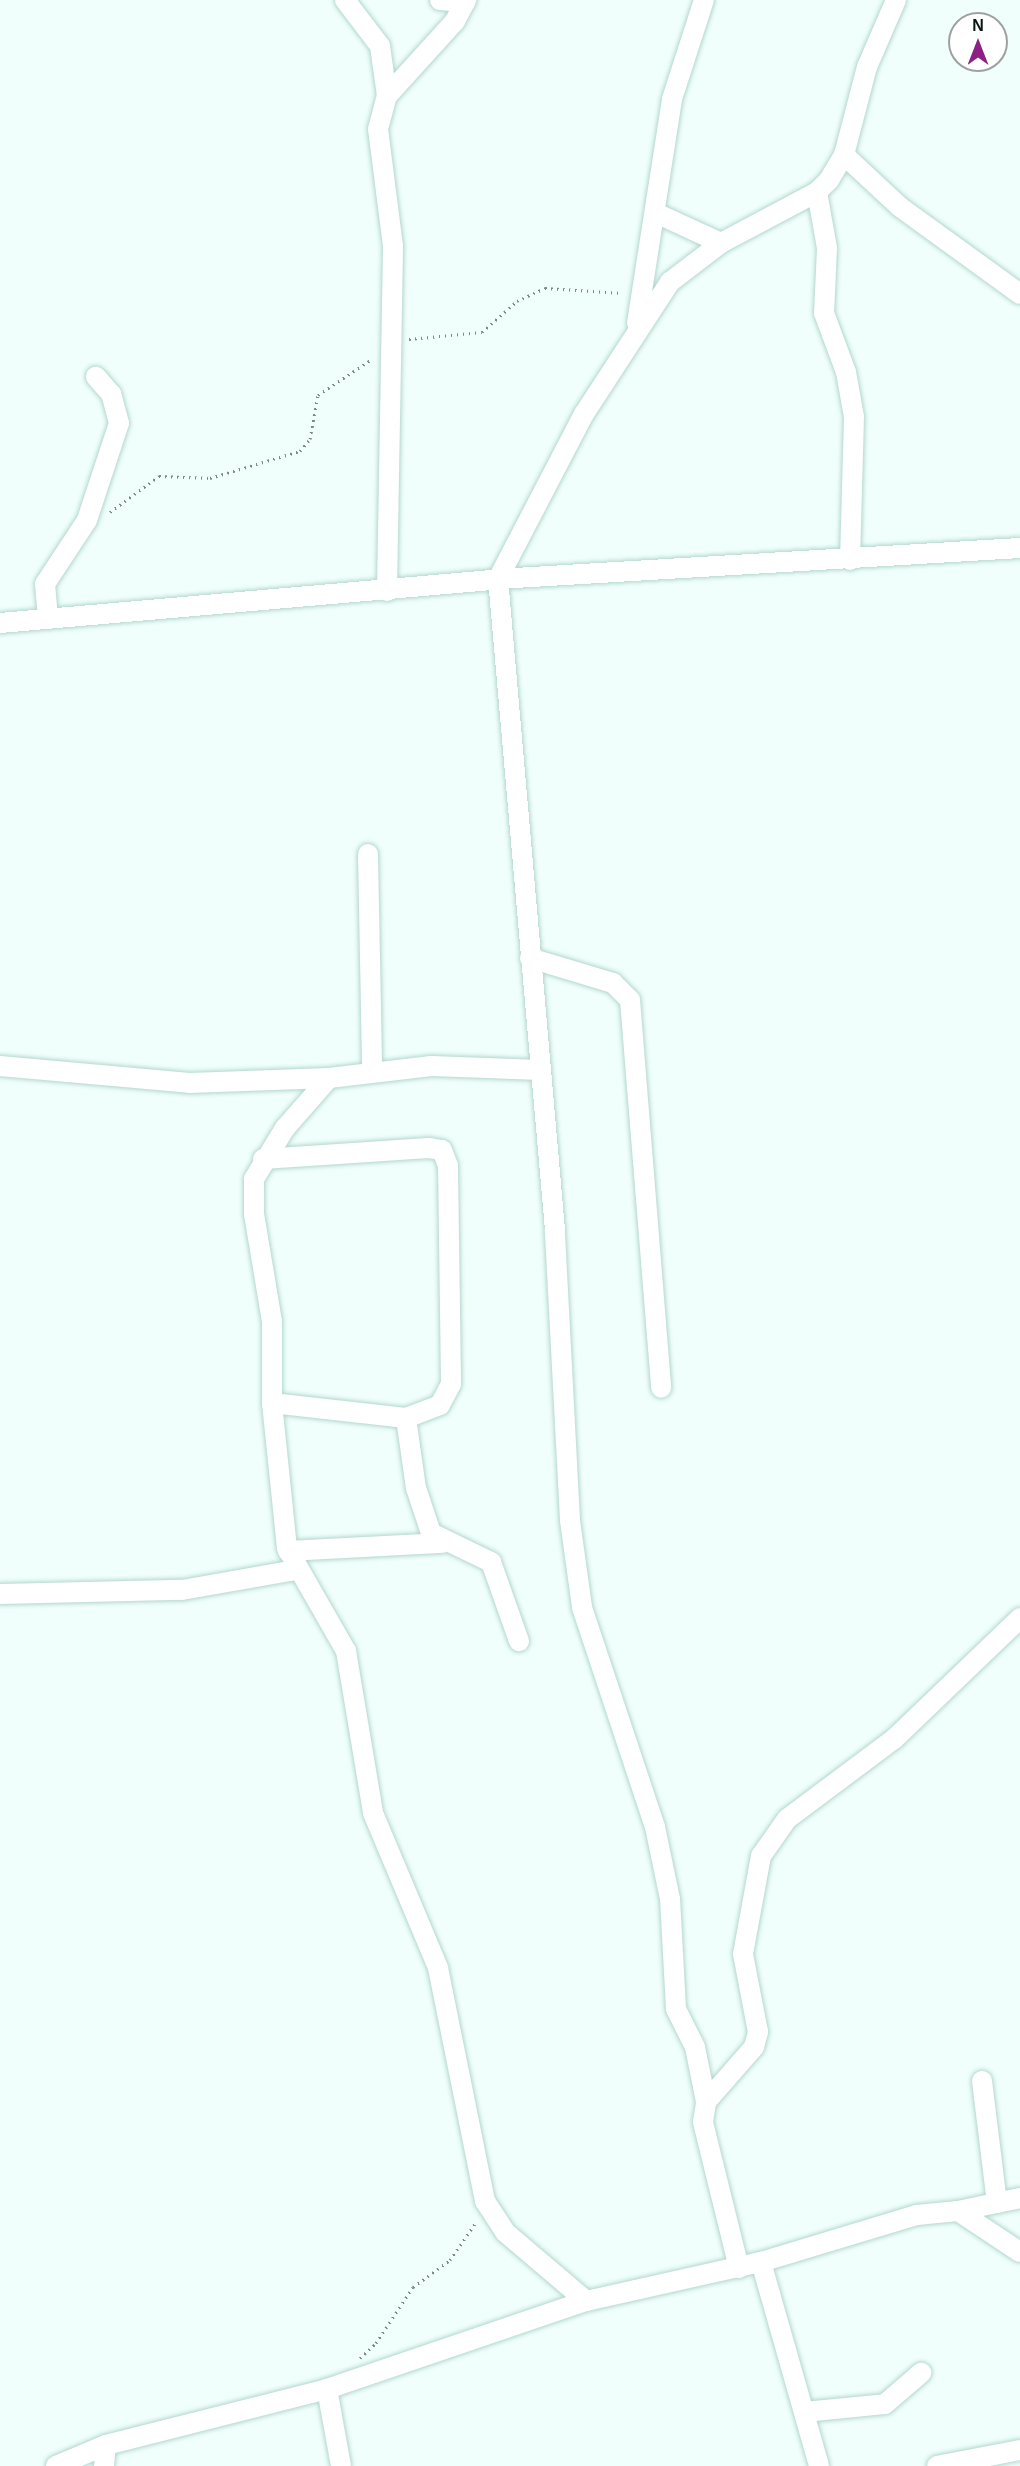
<!DOCTYPE html>
<html>
<head>
<meta charset="utf-8">
<style>
  body { margin:0 }
  #map { position:relative; width:1020px; height:2466px; overflow:hidden; background:#f0fffb; font-family:Arial,sans-serif }
  div>[style] { position:absolute }
  [style*='--x'] { left:calc(var(--x)*1px); top:calc(var(--y)*1px); width:calc(var(--w)*1px); rotate:calc(var(--a)*1deg) }
  .path>* { height:3px; margin-top:-1.5px; transform-origin:0; background:repeating-linear-gradient(90deg,#7c8a87 0 1.5px,transparent 0 6px) }
  .roads { filter:drop-shadow(0 0 2px #b4d7d0) drop-shadow(0 0 2px #b4d7d0) }
  .minor>* { height:20px; margin:-10px; padding:0 10px; transform-origin:10px; border-radius:10px; background:#fff }
  span { translate:-50% -50%; white-space:nowrap; text-align:center; line-height:1.15; -webkit-text-stroke:4.5px #fff; paint-order:stroke }
  .north { position:absolute; left:948px; top:12px; width:60px; height:60px; box-sizing:border-box; background:#fff; border:2px solid #9da2a1; border-radius:50%; rotate:0deg; font-size:16px; font-weight:700; line-height:24px; text-align:center; color:#091613 }
  .north::after { content:''; display:block; margin:auto; width:21px; height:27px; background:#8c2084; clip-path:polygon(50% 0,100% 100%,50% 72%,0 100%) }
</style>
</head>
<body>
<div id="map">
  <div class="path">
    <i style="--x:409;--y:339;--w:73;--a:-5.5"></i>
    <i style="--x:482;--y:332;--w:47;--a:-41.5"></i>
    <i style="--x:517;--y:301;--w:31;--a:-25"></i>
    <i style="--x:545;--y:288;--w:77;--a:3.7"></i>
    <i style="--x:110;--y:512;--w:61;--a:-36.3"></i>
    <i style="--x:159;--y:476;--w:51;--a:2.2"></i>
    <i style="--x:210;--y:478;--w:94;--a:-16.7"></i>
    <i style="--x:300;--y:451;--w:16;--a:-50"></i>
    <i style="--x:310;--y:439;--w:45;--a:-79.7"></i>
    <i style="--x:318;--y:395;--w:65;--a:-33.7"></i>
    <i style="--x:360;--y:2358;--w:22;--a:-43"></i>
    <i style="--x:376;--y:2343;--w:67;--a:-56.5"></i>
    <i style="--x:413;--y:2287;--w:46;--a:-36.1"></i>
    <i style="--x:450;--y:2260;--w:46;--a:-55.6"></i>
  </div>
  <div class="roads">
    <div class="minor">
      <i style="--x:345;--y:0;--w:58;--a:52.7"></i>
      <i style="--x:380;--y:46;--w:50;--a:82"></i>
      <i style="--x:440;--y:0;--w:25;--a:5"></i>
      <i style="--x:844;--y:155;--w:76;--a:42.9"></i>
      <i style="--x:900;--y:207;--w:148;--a:35.9"></i>
      <i style="--x:817;--y:192;--w:57;--a:79.9"></i>
      <i style="--x:827;--y:248;--w:65;--a:92.6"></i>
      <i style="--x:824;--y:313;--w:63;--a:69.6"></i>
      <i style="--x:846;--y:372;--w:46;--a:79.9"></i>
      <i style="--x:854;--y:417;--w:143;--a:91.6"></i>
      <i style="--x:658;--y:214;--w:69;--a:24.7"></i>
      <i style="--x:637;--y:323;--w:227;--a:-81.1"></i>
      <i style="--x:672;--y:99;--w:104;--a:-72.1"></i>
      <i style="--x:387;--y:591;--w:345;--a:-89"></i>
      <i style="--x:393;--y:246;--w:118;--a:-97.3"></i>
      <i style="--x:378;--y:129;--w:34;--a:-75"></i>
      <i style="--x:387;--y:96;--w:101;--a:-47.8"></i>
      <i style="--x:455;--y:21;--w:24;--a:-62"></i>
      <i style="--x:48;--y:618;--w:34;--a:-95"></i>
      <i style="--x:45;--y:584;--w:77;--a:-56.7"></i>
      <i style="--x:87;--y:520;--w:102;--a:-71.7"></i>
      <i style="--x:119;--y:423;--w:30;--a:-105"></i>
      <i style="--x:111;--y:394;--w:23;--a:-131"></i>
      <i style="--x:0;--y:623;--w:500;--a:-5"></i>
      <i style="--x:498;--y:579;--w:523;--a:-3.4"></i>
      <i style="--x:368;--y:854;--w:214;--a:88.9"></i>
      <i style="--x:530;--y:958;--w:87;--a:16.8"></i>
      <i style="--x:613;--y:983;--w:24;--a:45"></i>
      <i style="--x:630;--y:1000;--w:389;--a:85.4"></i>
      <i style="--x:0;--y:1066;--w:190;--a:5.1"></i>
      <i style="--x:189;--y:1083;--w:140;--a:-2"></i>
      <i style="--x:329;--y:1078;--w:103;--a:-6.7"></i>
      <i style="--x:431;--y:1066;--w:109;--a:2.1"></i>
      <i style="--x:329;--y:1078;--w:67;--a:131.3"></i>
      <i style="--x:285;--y:1128;--w:60;--a:121.3"></i>
      <i style="--x:254;--y:1179;--w:35;--a:90"></i>
      <i style="--x:254;--y:1214;--w:109;--a:80.5"></i>
      <i style="--x:272;--y:1321;--w:82;--a:90"></i>
      <i style="--x:272;--y:1403;--w:146;--a:84.1"></i>
      <i style="--x:287;--y:1548;--w:119;--a:60.2"></i>
      <i style="--x:346;--y:1651;--w:164;--a:80.5"></i>
      <i style="--x:373;--y:1813;--w:168;--a:67.2"></i>
      <i style="--x:438;--y:1968;--w:238;--a:78.6"></i>
      <i style="--x:485;--y:2201;--w:37;--a:57"></i>
      <i style="--x:505;--y:2232;--w:106;--a:40.4"></i>
      <i style="--x:263;--y:1159;--w:166;--a:-3.8"></i>
      <i style="--x:429;--y:1148;--w:13;--a:9"></i>
      <i style="--x:442;--y:1150;--w:17;--a:69"></i>
      <i style="--x:448;--y:1166;--w:218;--a:89.2"></i>
      <i style="--x:451;--y:1384;--w:24;--a:118"></i>
      <i style="--x:440;--y:1405;--w:36;--a:159"></i>
      <i style="--x:406;--y:1418;--w:135;--a:-173.6"></i>
      <i style="--x:406;--y:1418;--w:71;--a:81.9"></i>
      <i style="--x:416;--y:1488;--w:47;--a:71.6"></i>
      <i style="--x:431;--y:1533;--w:67;--a:25.8"></i>
      <i style="--x:491;--y:1562;--w:84;--a:70.5"></i>
      <i style="--x:288;--y:1551;--w:155;--a:-3"></i>
      <i style="--x:0;--y:1594;--w:182;--a:-1.3"></i>
      <i style="--x:182;--y:1590;--w:116;--a:-10"></i>
      <i style="--x:982;--y:2081;--w:123;--a:83"></i>
      <i style="--x:706;--y:2102;--w:56;--a:-101.3"></i>
      <i style="--x:695;--y:2047;--w:42;--a:-116.6"></i>
      <i style="--x:676;--y:2009;--w:110;--a:-93.1"></i>
      <i style="--x:670;--y:1899;--w:74;--a:-101.8"></i>
      <i style="--x:655;--y:1827;--w:232;--a:-108.4"></i>
      <i style="--x:582;--y:1607;--w:88;--a:-97.9"></i>
      <i style="--x:570;--y:1520;--w:290;--a:-93"></i>
      <i style="--x:555;--y:1230;--w:653;--a:-95"></i>
      <i style="--x:498;--y:579;--w:186;--a:-62.5"></i>
      <i style="--x:584;--y:414;--w:158;--a:-56.9"></i>
      <i style="--x:670;--y:282;--w:64;--a:-37.4"></i>
      <i style="--x:721;--y:243;--w:109;--a:-28"></i>
      <i style="--x:817;--y:192;--w:17;--a:-45"></i>
      <i style="--x:829;--y:180;--w:29;--a:-59"></i>
      <i style="--x:844;--y:155;--w:91;--a:-75.4"></i>
      <i style="--x:867;--y:67;--w:73;--a:-66.6"></i>
      <i style="--x:958;--y:2211;--w:63;--a:-11.8"></i>
      <i style="--x:761;--y:2262;--w:212;--a:74.1"></i>
      <i style="--x:739;--y:2268;--w:150;--a:-103.9"></i>
      <i style="--x:703;--y:2122;--w:20;--a:-81"></i>
      <i style="--x:706;--y:2102;--w:73;--a:-48.9"></i>
      <i style="--x:754;--y:2047;--w:16;--a:-75"></i>
      <i style="--x:758;--y:2032;--w:79;--a:-100.9"></i>
      <i style="--x:743;--y:1954;--w:100;--a:-79.6"></i>
      <i style="--x:761;--y:1856;--w:45;--a:-54.9"></i>
      <i style="--x:787;--y:1819;--w:134;--a:-36.8"></i>
      <i style="--x:894;--y:1739;--w:175;--a:-43.8"></i>
      <i style="--x:327;--y:2389;--w:78;--a:79.7"></i>
      <i style="--x:804;--y:2412;--w:81;--a:-5.6"></i>
      <i style="--x:885;--y:2404;--w:48;--a:-40.7"></i>
      <i style="--x:56;--y:2466;--w:54;--a:-22.8"></i>
      <i style="--x:106;--y:2445;--w:228;--a:-14.2"></i>
      <i style="--x:327;--y:2389;--w:274;--a:-18.8"></i>
      <i style="--x:586;--y:2301;--w:179;--a:-12.6"></i>
      <i style="--x:761;--y:2262;--w:163;--a:-16.8"></i>
      <i style="--x:917;--y:2215;--w:41;--a:-5.6"></i>
      <i style="--x:958;--y:2211;--w:74;--a:33.5"></i>
      <i style="--x:104;--y:2466;--w:21;--a:-85"></i>
      <i style="--x:937;--y:2466;--w:85;--a:-10.9"></i>
    </div>
  </div>
  <div class="north">N</div>
</div>
</body>
</html>
